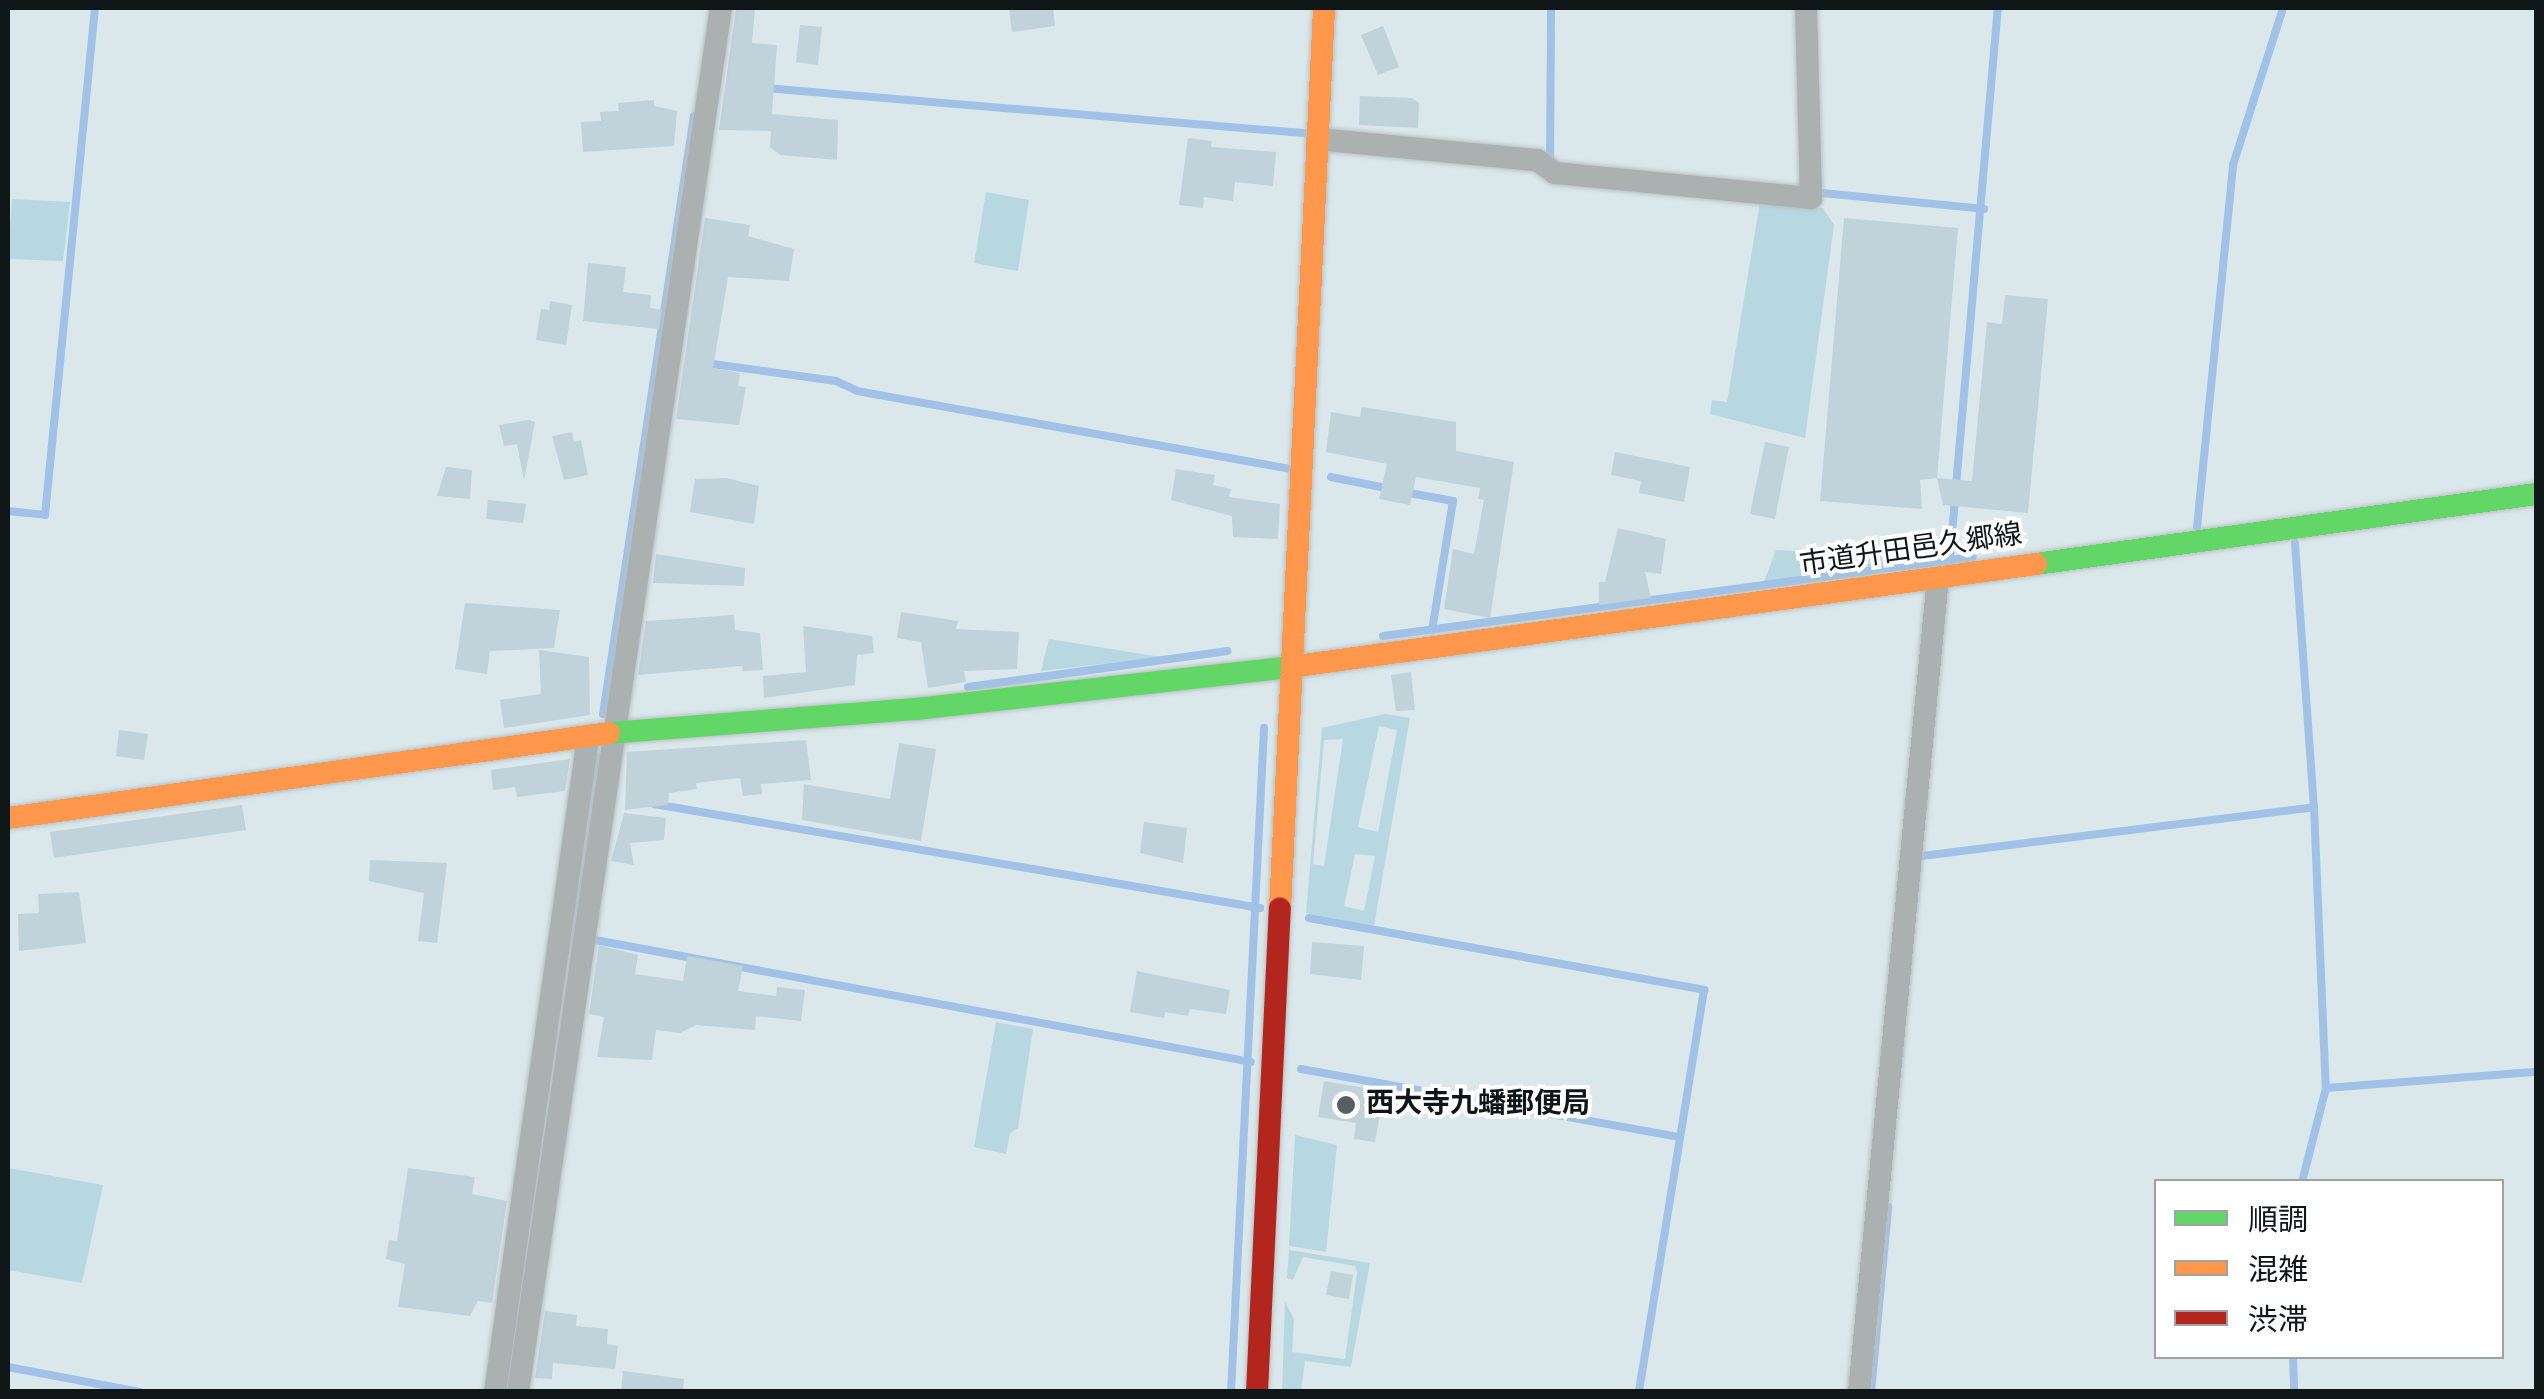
<!DOCTYPE html>
<html>
<head>
<meta charset="utf-8">
<style>
  body { margin:0 }
  #map { position:relative; width:2544px; height:1399px; overflow:hidden; background:#dbe8eb; font-family:Overpass,"Noto Sans JP",sans-serif }
  div>[style] { position:absolute }
  [style*='--x'] { left:calc(var(--x)*1px); top:calc(var(--y)*1px); width:calc(var(--w)*1px); rotate:calc(var(--a)*1deg) }
  .green>* { inset:0; background:#b7d8e0 }
  .stream>* { height:8px; margin:-4px; padding:0 4px; transform-origin:4px; border-radius:4px; background:#a1c2e6 }
  .building>* { inset:0; background:#c0d2da }
  .roads { filter:drop-shadow(0 0 2px #b8c1c3) drop-shadow(0 0 2px #b8c1c3) }
  .street>* { height:22px; margin:-11px; padding:0 11px; transform-origin:11px; border-radius:11px; background:#abb0b0 }
  .fast>* { height:22px; margin:-11px; padding:0 11px; transform-origin:11px; border-radius:11px; background:#63d668 }
  .slow>* { height:22px; margin:-11px; padding:0 11px; transform-origin:11px; border-radius:11px; background:#ff974d }
  .jam>* { height:22px; margin:-11px; padding:0 11px; transform-origin:11px; border-radius:11px; background:#b3261e }
  .dots>* { width:28px; height:28px; translate:-50% -50%; box-sizing:border-box; border:5px solid #fff; border-radius:50% }
  span { translate:-50% -50%; white-space:nowrap; text-align:center; line-height:1.15; -webkit-text-stroke:8px #fff; paint-order:stroke }
  .street-label { font-size:28px; color:#0e1618 }
  .poi-label { font-size:28px; color:#0e1618; font-weight:700 }
  .left { translate:0 -50%; text-align:left }
  .frame { position:absolute; inset:0; border:10px solid #0e1618; pointer-events:none }
  .legend { position:absolute; left:2154px; top:1179px; width:350px; height:180px; box-sizing:border-box; background:#fff; border:2px solid #9fa2a3; margin:0; padding:12px 18px; list-style:none; font-size:30px; color:#0e1618 }
  .legend li { display:flex; align-items:center; gap:20px; height:50px }
  .legend b { width:50px; border:2px solid #9fa2a3 }
</style>
</head>
<body>
<div id="map">
  <div class="green">
    <i style="clip-path:polygon(986px 192px,1029px 200px,1018px 271px,974px 263px)"></i>
    <i style="clip-path:polygon(12px 199px,70px 202px,63px 261px,8px 259px)"></i>
    <i style="clip-path:polygon(1760px 202px,1823px 208px,1834px 225px,1805px 438px,1710px 414px,1712px 400px,1727px 402px)"></i>
    <i style="clip-path:polygon(1776px 550px,1926px 559px,1764px 582px)"></i>
    <i style="clip-path:polygon(1049px 639px,1161px 657px,1041px 671px)"></i>
    <i style="clip-path:polygon(evenodd,1385px 714px,1410px 718px,1374px 926px,1306px 913px,1322px 728px,1385px 714px,1379px 726px,1397px 730px,1378px 832px,1358px 827px,1379px 726px,1385px 714px,1343px 739px,1324px 866px,1323px 866px,1313px 864px,1324px 740px,1343px 739px,1385px 714px,1355px 854px,1375px 856px,1364px 911px,1344px 906px,1355px 854px)"></i>
    <i style="clip-path:polygon(996px 1022px,1033px 1029px,1018px 1128px,1010px 1133px,1006px 1154px,974px 1147px)"></i>
    <i style="clip-path:polygon(1295px 1135px,1337px 1145px,1326px 1252px,1289px 1246px)"></i>
    <i style="clip-path:polygon(8px 1168px,103px 1185px,82px 1283px,8px 1270px)"></i>
    <i style="clip-path:polygon(1289px 1250px,1370px 1263px,1351px 1367px,1305px 1361px,1301px 1391px,1282px 1391px,1285px 1302px,1294px 1319px,1292px 1352px,1345px 1359px,1357px 1273px,1355px 1266px,1303px 1257px,1293px 1280px,1287px 1278px)"></i>
  </div>
  <div class="stream">
    <i style="--x:765;--y:88;--w:540;--a:4.78"></i>
    <i style="--x:1550;--y:162;--w:154;--a:-89.6"></i>
    <i style="--x:1812;--y:192;--w:173;--a:5.6"></i>
    <i style="--x:705;--y:363;--w:132;--a:7.8"></i>
    <i style="--x:836;--y:381;--w:23;--a:25"></i>
    <i style="--x:857;--y:391;--w:437;--a:10.2"></i>
    <i style="--x:1331;--y:477;--w:61;--a:11.3"></i>
    <i style="--x:1956;--y:486;--w:480;--a:-85"></i>
    <i style="--x:1404;--y:492;--w:50;--a:10.4"></i>
    <i style="--x:1453;--y:501;--w:131;--a:99.2"></i>
    <i style="--x:8;--y:511;--w:37;--a:6"></i>
    <i style="--x:45;--y:515;--w:509;--a:-84.37"></i>
    <i style="--x:2197;--y:527;--w:364;--a:-84.3"></i>
    <i style="--x:2233;--y:165;--w:165;--a:-72.3"></i>
    <i style="--x:2295;--y:543;--w:265;--a:85.9"></i>
    <i style="--x:1949;--y:566;--w:66;--a:-84.8"></i>
    <i style="--x:1383;--y:636;--w:595;--a:-7.63"></i>
    <i style="--x:968;--y:687;--w:262;--a:-7.9"></i>
    <i style="--x:603;--y:714;--w:605;--a:-81.35"></i>
    <i style="--x:654;--y:804;--w:615;--a:9.74"></i>
    <i style="--x:1922;--y:856;--w:395;--a:-7.1"></i>
    <i style="--x:2314;--y:807;--w:281;--a:87.6"></i>
    <i style="--x:2326;--y:1088;--w:97;--a:104.3"></i>
    <i style="--x:1309;--y:918;--w:402;--a:10.3"></i>
    <i style="--x:1704;--y:990;--w:407;--a:99.2"></i>
    <i style="--x:590;--y:939;--w:672;--a:10.54"></i>
    <i style="--x:571;--y:950;--w:195;--a:-81.7"></i>
    <i style="--x:1301;--y:1069;--w:385;--a:10.2"></i>
    <i style="--x:2326;--y:1088;--w:211;--a:-4.4"></i>
    <i style="--x:2293;--y:1356;--w:36;--a:88"></i>
    <i style="--x:8;--y:1367;--w:134;--a:10.7"></i>
    <i style="--x:1231;--y:1392;--w:665;--a:-87.15"></i>
    <i style="--x:1871;--y:1392;--w:186;--a:-84.7"></i>
  </div>
  <div class="building">
    <i style="clip-path:polygon(736px 8px,755px 8px,752px 43px,777px 45px,772px 114px,838px 120px,837px 160px,780px 155px,770px 147px,771px 131px,719px 130px)"></i>
    <i style="clip-path:polygon(1009px 8px,1053px 8px,1055px 26px,1012px 32px)"></i>
    <i style="clip-path:polygon(800px 25px,822px 27px,818px 65px,796px 62px)"></i>
    <i style="clip-path:polygon(1383px 26px,1399px 67px,1378px 75px,1361px 35px)"></i>
    <i style="clip-path:polygon(1360px 96px,1412px 98px,1419px 103px,1418px 128px,1359px 125px)"></i>
    <i style="clip-path:polygon(654px 100px,654px 106px,677px 111px,674px 146px,583px 152px,581px 122px,601px 121px,600px 112px,619px 111px,618px 103px)"></i>
    <i style="clip-path:polygon(1188px 138px,1212px 141px,1211px 147px,1276px 152px,1273px 186px,1235px 182px,1233px 201px,1204px 197px,1203px 208px,1179px 205px)"></i>
    <i style="clip-path:polygon(705px 218px,750px 225px,748px 236px,794px 249px,789px 281px,728px 277px,713px 368px,740px 373px,738px 386px,746px 387px,739px 425px,676px 419px)"></i>
    <i style="clip-path:polygon(1844px 218px,1958px 228px,1937px 478px,1972px 481px,1987px 322px,2002px 324px,2005px 295px,2048px 299px,2028px 513px,1943px 505px,1937px 478px,1920px 480px,1922px 509px,1820px 501px)"></i>
    <i style="clip-path:polygon(588px 263px,626px 267px,623px 292px,651px 295px,650px 308px,662px 310px,659px 329px,583px 321px)"></i>
    <i style="clip-path:polygon(550px 301px,572px 305px,566px 345px,536px 340px,541px 309px,549px 310px)"></i>
    <i style="clip-path:polygon(1362px 407px,1456px 422px,1456px 451px,1514px 462px,1490px 618px,1444px 609px,1453px 549px,1474px 554px,1484px 500px,1478px 499px,1480px 488px,1416px 477px,1410px 505px,1379px 499px,1387px 464px,1326px 452px,1331px 412px,1360px 417px)"></i>
    <i style="clip-path:polygon(529px 420px,535px 422px,524px 480px,517px 444px,504px 446px,499px 425px)"></i>
    <i style="clip-path:polygon(572px 432px,574px 442px,581px 440px,588px 475px,564px 480px,552px 436px)"></i>
    <i style="clip-path:polygon(1765px 442px,1789px 447px,1775px 519px,1750px 514px)"></i>
    <i style="clip-path:polygon(1615px 452px,1690px 467px,1684px 502px,1639px 493px,1641px 481px,1611px 475px)"></i>
    <i style="clip-path:polygon(446px 467px,472px 470px,470px 499px,437px 496px)"></i>
    <i style="clip-path:polygon(1176px 469px,1215px 475px,1213px 485px,1231px 489px,1229px 497px,1280px 504px,1278px 539px,1233px 537px,1232px 516px,1171px 500px)"></i>
    <i style="clip-path:polygon(726px 478px,759px 486px,754px 524px,690px 512px,695px 479px)"></i>
    <i style="clip-path:polygon(488px 500px,526px 504px,523px 523px,486px 519px)"></i>
    <i style="clip-path:polygon(1618px 528px,1666px 539px,1661px 574px,1645px 572px,1651px 598px,1599px 605px,1599px 582px,1605px 582px)"></i>
    <i style="clip-path:polygon(656px 554px,745px 568px,744px 586px,653px 583px)"></i>
    <i style="clip-path:polygon(465px 603px,560px 610px,554px 648px,490px 651px,487px 674px,455px 669px)"></i>
    <i style="clip-path:polygon(901px 612px,958px 621px,956px 629px,1019px 632px,1017px 669px,964px 671px,966px 682px,928px 688px,921px 642px,897px 638px)"></i>
    <i style="clip-path:polygon(734px 615px,735px 630px,760px 633px,763px 670px,743px 671px,742px 666px,638px 675px,646px 621px)"></i>
    <i style="clip-path:polygon(803px 626px,872px 636px,874px 653px,857px 655px,855px 685px,764px 698px,763px 676px,806px 672px)"></i>
    <i style="clip-path:polygon(539px 650px,589px 657px,590px 715px,504px 728px,500px 700px,541px 694px)"></i>
    <i style="clip-path:polygon(1411px 672px,1415px 710px,1396px 711px,1391px 675px)"></i>
    <i style="clip-path:polygon(119px 730px,148px 734px,144px 760px,116px 756px)"></i>
    <i style="clip-path:polygon(806px 740px,811px 780px,761px 784px,762px 794px,743px 796px,740px 778px,696px 783px,697px 789px,669px 793px,668px 805px,625px 810px,627px 752px)"></i>
    <i style="clip-path:polygon(899px 743px,936px 749px,921px 841px,802px 820px,804px 784px,890px 799px)"></i>
    <i style="clip-path:polygon(570px 759px,565px 791px,517px 797px,515px 787px,493px 790px,491px 770px)"></i>
    <i style="clip-path:polygon(242px 805px,246px 830px,54px 858px,50px 832px)"></i>
    <i style="clip-path:polygon(624px 813px,666px 818px,664px 840px,630px 843px,634px 865px,611px 861px)"></i>
    <i style="clip-path:polygon(1144px 822px,1187px 828px,1183px 863px,1140px 853px)"></i>
    <i style="clip-path:polygon(370px 860px,447px 863px,437px 943px,418px 941px,424px 893px,369px 881px)"></i>
    <i style="clip-path:polygon(79px 892px,86px 943px,19px 951px,18px 914px,39px 913px,38px 894px)"></i>
    <i style="clip-path:polygon(1312px 942px,1364px 946px,1361px 980px,1310px 974px)"></i>
    <i style="clip-path:polygon(599px 945px,638px 955px,635px 974px,683px 981px,687px 956px,743px 966px,738px 991px,776px 996px,777px 987px,805px 990px,801px 1021px,756px 1016px,755px 1030px,696px 1025px,680px 1033px,656px 1030px,652px 1060px,597px 1057px,604px 1017px,589px 1014px)"></i>
    <i style="clip-path:polygon(1137px 971px,1230px 990px,1226px 1014px,1190px 1009px,1188px 1016px,1165px 1012px,1164px 1018px,1130px 1012px)"></i>
    <i style="clip-path:polygon(1324px 1081px,1384px 1091px,1375px 1142px,1354px 1139px,1356px 1123px,1318px 1117px)"></i>
    <i style="clip-path:polygon(408px 1168px,475px 1177px,472px 1194px,507px 1201px,492px 1303px,478px 1301px,470px 1316px,398px 1307px,405px 1264px,386px 1259px,389px 1240px,397px 1241px)"></i>
    <i style="clip-path:polygon(1331px 1271px,1353px 1275px,1349px 1299px,1326px 1295px)"></i>
    <i style="clip-path:polygon(545px 1311px,577px 1315px,576px 1326px,608px 1329px,607px 1344px,618px 1346px,615px 1369px,553px 1363px,552px 1379px,535px 1378px)"></i>
    <i style="clip-path:polygon(623px 1371px,684px 1379px,683px 1392px,621px 1392px)"></i>
  </div>
  <div class="roads">
    <div class="street">
      <i style="--x:1317;--y:139;--w:221;--a:5.5"></i>
      <i style="--x:1537;--y:160;--w:22;--a:36"></i>
      <i style="--x:1555;--y:173;--w:257;--a:5.6"></i>
      <i style="--x:1811;--y:198;--w:190;--a:-91.5"></i>
      <i style="--x:495;--y:1392;--w:661;--a:-81.91"></i>
      <i style="--x:518;--y:1392;--w:1399;--a:-81.66"></i>
      <i style="--x:1859;--y:1392;--w:818;--a:-84.46"></i>
    </div>
    <div class="fast">
      <i style="--x:2036;--y:564;--w:505;--a:-7.97"></i>
      <i style="--x:609;--y:733;--w:308;--a:-4.5"></i>
      <i style="--x:916;--y:709;--w:383;--a:-6.4"></i>
    </div>
    <div class="slow">
      <i style="--x:1297;--y:666;--w:746;--a:-7.86"></i>
      <i style="--x:8;--y:818;--w:607;--a:-8.05"></i>
      <i style="--x:1280;--y:909;--w:902;--a:-87.2"></i>
    </div>
    <div class="jam">
      <i style="--x:1257;--y:1392;--w:484;--a:-87.3"></i>
    </div>
  </div>
  <div class="dots">
    <i style="left:1346px;top:1105px;background:#566062"></i>
  </div>
  <div class="street-label">
    <span style="left:1911px;top:551px;rotate:-8deg">市道升田邑久郷線</span>
  </div>
  <div class="poi-label">
    <span class="left" style="left:1366px;top:1105px">西大寺九蟠郵便局</span>
  </div>
  <div class="frame"></div>
  <ul class="legend">
  <li><b style="height:12px;background:#63d668"></b>順調</li>
  <li><b style="height:12px;background:#ff974d"></b>混雑</li>
  <li><b style="height:12px;background:#b3261e"></b>渋滞</li>
  </ul>
</div>
</body>
</html>
